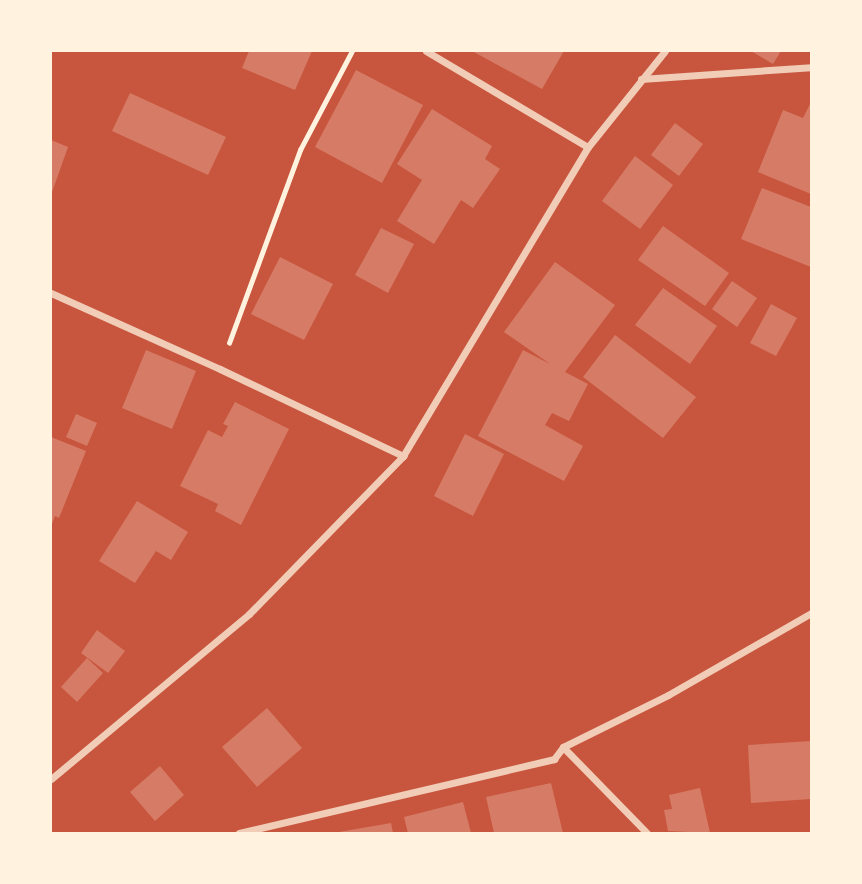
<!DOCTYPE html>
<html>
<head>
<meta charset="utf-8">
<style>
  body { margin:0 }
  #map { position:relative; width:862px; height:884px; overflow:hidden; background:#c8553d; font-family:"PT Sans Narrow",sans-serif }
  div>[style] { position:absolute }
  [style*='--x'] { left:calc(var(--x)*1px); top:calc(var(--y)*1px); width:calc(var(--w)*1px); rotate:calc(var(--a)*1deg) }
  .building>* { inset:0; background:#d67c66 }
  .path>* { height:4.5px; margin:-2.25px; padding:0 2.25px; transform-origin:2.25px; border-radius:2.25px; background:#fff3e0 }
  .minor>* { height:7px; margin:-3.5px; padding:0 3.5px; transform-origin:3.5px; border-radius:3.5px; background:#f1ccb7 }
  span { translate:-50% -50%; white-space:nowrap; text-align:center; line-height:1.15; -webkit-text-stroke:7px #fff3e0; paint-order:stroke }
  .frame { position:absolute; inset:0; border:52px solid #fff3e0; pointer-events:none }
</style>
</head>
<body>
<div id="map">
  <div class="building">
    <i style="clip-path:polygon(249px 51px,312px 51px,295px 90px,242px 68px)"></i>
    <i style="clip-path:polygon(472px 51px,564px 51px,542px 89px)"></i>
    <i style="clip-path:polygon(751px 51px,781px 51px,773px 64px)"></i>
    <i style="clip-path:polygon(356px 70px,423px 105px,382px 183px,315px 147px)"></i>
    <i style="clip-path:polygon(130px 93px,226px 137px,208px 175px,112px 131px)"></i>
    <i style="clip-path:polygon(811px 102px,811px 194px,758px 172px,783px 110px,803px 118px)"></i>
    <i style="clip-path:polygon(432px 109px,492px 146px,485px 159px,500px 169px,473px 208px,461px 200px,434px 244px,397px 221px,422px 180px,397px 164px)"></i>
    <i style="clip-path:polygon(675px 123px,703px 144px,679px 176px,651px 155px)"></i>
    <i style="clip-path:polygon(51px 140px,68px 147px,51px 195px)"></i>
    <i style="clip-path:polygon(635px 156px,673px 185px,640px 229px,602px 201px)"></i>
    <i style="clip-path:polygon(762px 188px,811px 207px,811px 267px,741px 239px)"></i>
    <i style="clip-path:polygon(663px 226px,729px 273px,705px 306px,638px 260px)"></i>
    <i style="clip-path:polygon(381px 228px,414px 244px,388px 293px,355px 275px)"></i>
    <i style="clip-path:polygon(280px 257px,333px 284px,304px 340px,251px 314px)"></i>
    <i style="clip-path:polygon(555px 262px,615px 305px,565px 372px,588px 384px,569px 421px,552px 413px,545px 425px,583px 446px,564px 481px,478px 436px,523px 350px,550px 364px,504px 332px)"></i>
    <i style="clip-path:polygon(732px 281px,757px 298px,737px 327px,712px 309px)"></i>
    <i style="clip-path:polygon(663px 288px,717px 326px,690px 364px,635px 325px)"></i>
    <i style="clip-path:polygon(771px 304px,797px 318px,776px 356px,750px 343px)"></i>
    <i style="clip-path:polygon(615px 335px,696px 397px,663px 438px,583px 377px)"></i>
    <i style="clip-path:polygon(146px 350px,196px 371px,172px 429px,122px 408px)"></i>
    <i style="clip-path:polygon(235px 402px,289px 429px,241px 525px,215px 511px,218px 504px,180px 486px,208px 430px,222px 437px,228px 426px,223px 424px)"></i>
    <i style="clip-path:polygon(76px 414px,97px 423px,87px 446px,66px 437px)"></i>
    <i style="clip-path:polygon(465px 434px,504px 454px,473px 516px,434px 496px)"></i>
    <i style="clip-path:polygon(51px 437px,86px 451px,59px 518px,55px 516px,51px 526px)"></i>
    <i style="clip-path:polygon(137px 501px,188px 532px,171px 560px,156px 551px,135px 583px,99px 561px)"></i>
    <i style="clip-path:polygon(97px 630px,125px 651px,108px 673px,81px 653px)"></i>
    <i style="clip-path:polygon(87px 658px,103px 673px,77px 702px,61px 687px)"></i>
    <i style="clip-path:polygon(267px 708px,302px 748px,257px 787px,222px 747px)"></i>
    <i style="clip-path:polygon(811px 741px,811px 799px,751px 803px,748px 745px)"></i>
    <i style="clip-path:polygon(160px 766px,184px 795px,155px 821px,130px 792px)"></i>
    <i style="clip-path:polygon(551px 783px,563px 833px,494px 833px,486px 797px)"></i>
    <i style="clip-path:polygon(700px 788px,710px 833px,668px 831px,664px 810px,672px 809px,669px 795px)"></i>
    <i style="clip-path:polygon(463px 802px,471px 833px,408px 833px,404px 817px)"></i>
    <i style="clip-path:polygon(391px 823px,393px 833px,339px 833px,339px 832px)"></i>
  </div>
  <div class="path">
    <i style="--x:229;--y:343;--w:206;--a:-69.8"></i>
    <i style="--x:300;--y:150;--w:112;--a:-62.3"></i>
  </div>
  <div class="minor">
    <i style="--x:426;--y:51;--w:188;--a:30.7"></i>
    <i style="--x:641;--y:79;--w:170;--a:-4"></i>
    <i style="--x:51;--y:293;--w:185;--a:24.2"></i>
    <i style="--x:220;--y:369;--w:203;--a:25.4"></i>
    <i style="--x:563;--y:747;--w:120;--a:45.7"></i>
    <i style="--x:51;--y:779;--w:258;--a:-39.8"></i>
    <i style="--x:249;--y:614;--w:221;--a:-45.7"></i>
    <i style="--x:403;--y:456;--w:360;--a:-59.1"></i>
    <i style="--x:588;--y:147;--w:123;--a:-51.3"></i>
    <i style="--x:239;--y:833;--w:324;--a:-13.2"></i>
    <i style="--x:554;--y:759;--w:15;--a:-53"></i>
    <i style="--x:563;--y:747;--w:117;--a:-26.3"></i>
    <i style="--x:668;--y:695;--w:165;--a:-29.8"></i>
  </div>
  <div class="frame"></div>
</div>
</body>
</html>
